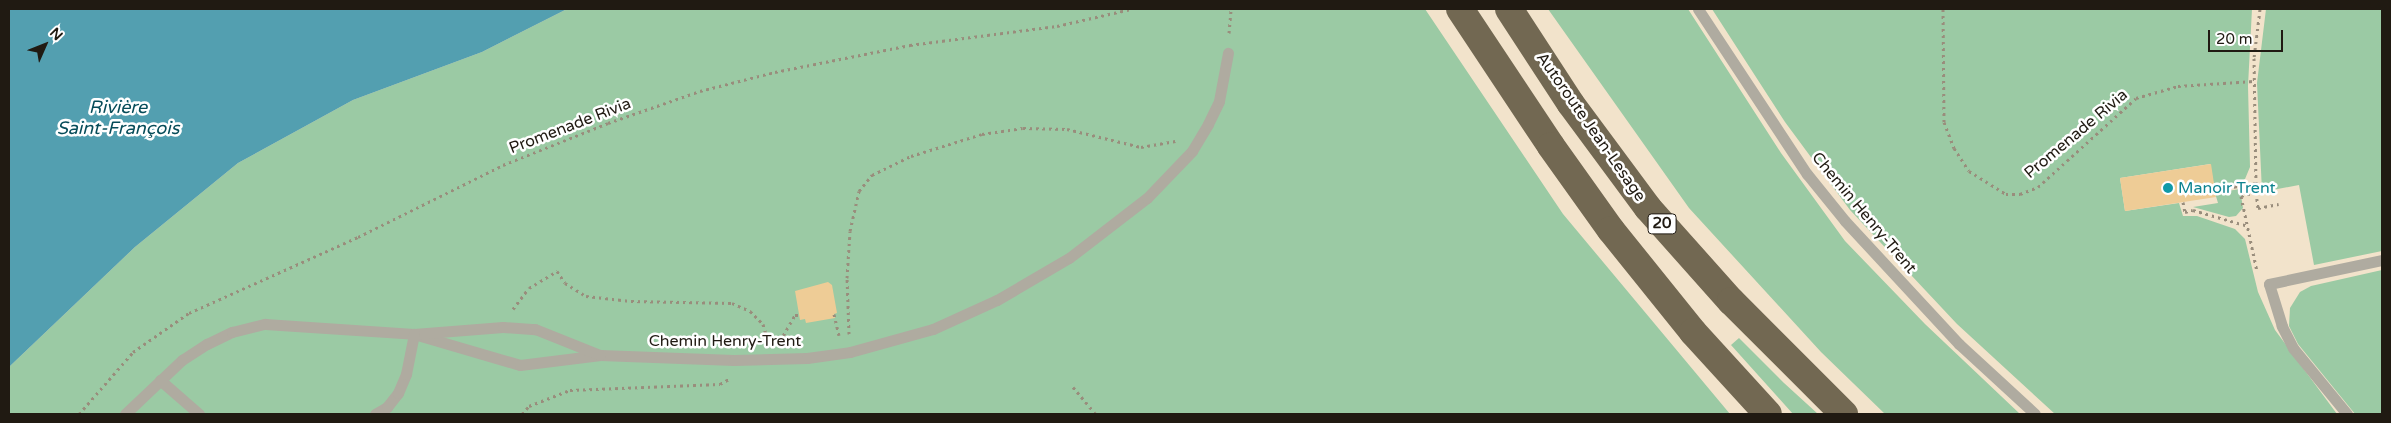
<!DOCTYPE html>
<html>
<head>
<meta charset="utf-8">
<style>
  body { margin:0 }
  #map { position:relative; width:2391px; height:423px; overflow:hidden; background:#f2e3cb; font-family:"Varela Round",sans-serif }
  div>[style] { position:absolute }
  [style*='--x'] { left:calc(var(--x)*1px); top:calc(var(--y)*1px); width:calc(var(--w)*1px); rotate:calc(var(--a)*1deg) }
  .green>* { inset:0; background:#9bcaa4 }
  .water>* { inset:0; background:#539fb0 }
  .building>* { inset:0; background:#eecc96 }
  .path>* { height:3px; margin-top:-1.5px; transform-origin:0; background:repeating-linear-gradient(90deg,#998d7c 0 2.5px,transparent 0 6.5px) }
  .lane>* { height:11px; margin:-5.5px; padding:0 5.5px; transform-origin:5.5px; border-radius:5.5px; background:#afaba0 }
  .highway>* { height:28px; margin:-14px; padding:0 14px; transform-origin:14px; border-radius:14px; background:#726852 }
  .dots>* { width:14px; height:14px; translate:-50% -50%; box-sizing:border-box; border:2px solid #fff; border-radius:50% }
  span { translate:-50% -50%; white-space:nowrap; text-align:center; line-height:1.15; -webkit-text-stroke:5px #fff; paint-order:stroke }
  .shield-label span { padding:1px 4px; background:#fff; border:1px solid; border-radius:4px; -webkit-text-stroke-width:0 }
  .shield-label { font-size:15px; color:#201a12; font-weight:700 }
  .street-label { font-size:16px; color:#201a12 }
  .culture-label { font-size:16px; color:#0d838f }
  .left { translate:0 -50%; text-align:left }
  .water-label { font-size:18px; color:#064c59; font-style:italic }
  .frame { position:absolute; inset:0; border:10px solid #201a12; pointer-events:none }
  .north { position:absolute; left:20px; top:20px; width:50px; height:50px; -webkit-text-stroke:4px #fff; paint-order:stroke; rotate:46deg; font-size:14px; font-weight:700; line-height:20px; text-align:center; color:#201a12 }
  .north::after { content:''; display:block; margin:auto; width:18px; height:22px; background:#201a12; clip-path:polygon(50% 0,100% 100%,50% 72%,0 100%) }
  .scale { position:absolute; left:2208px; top:30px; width:75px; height:22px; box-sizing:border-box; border:2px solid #201a12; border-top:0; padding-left:6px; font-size:15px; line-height:18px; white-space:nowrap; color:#201a12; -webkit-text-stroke:4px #fff; paint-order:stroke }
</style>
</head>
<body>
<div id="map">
  <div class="green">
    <i style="clip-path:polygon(567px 9px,1425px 9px,1563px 214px,1730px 414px,9px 414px,9px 367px,135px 247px,238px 163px,353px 100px,482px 52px)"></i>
    <i style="clip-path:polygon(1548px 9px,1688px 9px,1781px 153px,1845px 241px,1925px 324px,2020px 414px,1885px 414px,1821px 352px,1689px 208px)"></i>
    <i style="clip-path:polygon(1712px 9px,2252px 9px,2248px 86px,2250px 167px,2245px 179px,2238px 184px,2214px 186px,2210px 164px,2120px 178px,2125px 211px,2179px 203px,2183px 216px,2197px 216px,2235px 229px,2245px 239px,2258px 292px,2275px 330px,2337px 414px,2055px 414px,1957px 324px,1850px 210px,1785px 122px)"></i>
    <i style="clip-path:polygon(2266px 9px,2382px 9px,2382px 251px,2314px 265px,2299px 185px,2262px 192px,2257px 83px)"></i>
    <i style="clip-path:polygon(2240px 189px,2243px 208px,2236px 216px,2229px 217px,2193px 207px,2218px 203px,2215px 193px)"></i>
    <i style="clip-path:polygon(2382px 270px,2382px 414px,2355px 414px,2298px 344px,2289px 326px,2290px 308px,2300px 292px,2311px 286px)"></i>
    <i style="clip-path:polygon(1739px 338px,1784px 383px,1818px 414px,1793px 414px,1731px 345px)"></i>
  </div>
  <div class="water">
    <i style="clip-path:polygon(9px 9px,567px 9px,482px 52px,353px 100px,238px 163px,135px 247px,9px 367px)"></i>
  </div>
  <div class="building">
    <i style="clip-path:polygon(2211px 164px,2216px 197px,2125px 211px,2120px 178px)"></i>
    <i style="clip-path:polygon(828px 282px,832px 285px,837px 313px,834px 314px,835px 318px,806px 323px,805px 319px,800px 320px,795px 291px)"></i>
  </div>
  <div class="path">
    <i style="--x:1943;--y:9;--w:113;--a:89.5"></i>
    <i style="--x:1944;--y:122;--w:28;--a:69"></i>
    <i style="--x:1954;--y:148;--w:27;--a:57"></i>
    <i style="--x:1969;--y:171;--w:44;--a:31.9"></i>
    <i style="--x:2006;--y:194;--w:14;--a:0"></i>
    <i style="--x:2020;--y:194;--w:19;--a:-21"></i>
    <i style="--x:2038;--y:187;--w:132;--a:-42.2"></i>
    <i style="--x:2136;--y:98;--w:44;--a:-15.9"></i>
    <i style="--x:2178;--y:86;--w:76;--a:-3.8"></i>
    <i style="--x:2260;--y:9;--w:49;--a:97"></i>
    <i style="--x:2254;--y:58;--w:134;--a:89.1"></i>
    <i style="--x:2256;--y:192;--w:16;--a:83"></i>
    <i style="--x:2258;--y:208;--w:21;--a:-11"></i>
    <i style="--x:1229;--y:33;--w:24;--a:-85"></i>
    <i style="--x:2215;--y:190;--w:41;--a:-9.9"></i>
    <i style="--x:2256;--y:192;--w:16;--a:165"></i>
    <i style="--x:2241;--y:196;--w:77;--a:78"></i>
    <i style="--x:2183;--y:202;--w:10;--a:79"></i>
    <i style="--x:2185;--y:212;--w:8;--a:-14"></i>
    <i style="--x:2193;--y:210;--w:57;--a:16.2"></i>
    <i style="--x:513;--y:309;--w:26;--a:-53"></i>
    <i style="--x:529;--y:288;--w:33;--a:-31"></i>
    <i style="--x:557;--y:271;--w:14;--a:56"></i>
    <i style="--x:565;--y:283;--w:25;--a:32"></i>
    <i style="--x:586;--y:296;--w:45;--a:6.3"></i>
    <i style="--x:631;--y:301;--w:101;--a:1.1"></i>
    <i style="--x:732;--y:303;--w:20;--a:24"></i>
    <i style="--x:750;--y:311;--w:18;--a:45"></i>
    <i style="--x:763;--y:324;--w:19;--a:74"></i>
    <i style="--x:834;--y:314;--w:22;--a:77"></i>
    <i style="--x:849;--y:334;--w:56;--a:-92"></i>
    <i style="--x:847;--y:278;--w:47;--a:-86.3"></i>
    <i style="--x:850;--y:231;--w:41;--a:-77.3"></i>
    <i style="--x:859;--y:191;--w:21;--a:-51"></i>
    <i style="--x:872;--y:175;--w:43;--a:-26"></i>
    <i style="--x:911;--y:156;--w:74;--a:-17.2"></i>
    <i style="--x:982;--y:134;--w:41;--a:-8.3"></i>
    <i style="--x:1023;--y:128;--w:44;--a:1.3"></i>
    <i style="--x:1067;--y:129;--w:76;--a:13.7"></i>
    <i style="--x:1141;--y:147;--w:35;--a:-10"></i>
    <i style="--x:780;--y:341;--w:30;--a:-60"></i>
    <i style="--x:795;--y:315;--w:4;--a:0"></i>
    <i style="--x:1073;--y:387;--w:35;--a:50"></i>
    <i style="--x:79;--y:414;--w:82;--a:-48.9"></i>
    <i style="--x:133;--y:352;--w:68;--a:-34.9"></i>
    <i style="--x:189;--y:313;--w:185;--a:-24.2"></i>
    <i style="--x:358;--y:237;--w:162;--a:-26.4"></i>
    <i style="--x:503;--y:165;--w:113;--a:-21.8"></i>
    <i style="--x:608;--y:123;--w:97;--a:-19.2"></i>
    <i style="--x:700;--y:91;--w:77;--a:-14.2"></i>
    <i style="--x:775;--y:72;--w:138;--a:-11.3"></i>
    <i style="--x:910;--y:45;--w:148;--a:-7.4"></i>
    <i style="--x:1057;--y:26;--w:76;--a:-12.9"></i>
    <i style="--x:522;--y:414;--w:11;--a:-49"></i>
    <i style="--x:529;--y:406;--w:44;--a:-21.3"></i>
    <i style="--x:570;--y:390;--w:150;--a:-2.3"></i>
    <i style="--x:720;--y:384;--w:10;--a:-29"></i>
  </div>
  <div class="lane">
    <i style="--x:1698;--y:9;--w:198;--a:56.6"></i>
    <i style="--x:1807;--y:174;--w:60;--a:51"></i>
    <i style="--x:1845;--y:221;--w:168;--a:47.2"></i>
    <i style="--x:1959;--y:344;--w:103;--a:42.6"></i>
    <i style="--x:414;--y:334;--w:110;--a:16.3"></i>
    <i style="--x:520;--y:365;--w:81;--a:-7.1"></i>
    <i style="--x:600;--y:355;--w:134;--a:2.1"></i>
    <i style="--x:734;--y:360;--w:73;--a:-1.6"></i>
    <i style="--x:807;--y:358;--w:43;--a:-7.9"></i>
    <i style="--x:850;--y:352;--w:86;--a:-15.5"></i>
    <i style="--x:933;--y:329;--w:70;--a:-24.4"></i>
    <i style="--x:997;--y:300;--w:83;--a:-30.3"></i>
    <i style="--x:1069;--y:258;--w:98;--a:-37.6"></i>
    <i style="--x:1147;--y:198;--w:65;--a:-46.2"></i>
    <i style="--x:1192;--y:151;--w:31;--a:-59"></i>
    <i style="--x:1208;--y:124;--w:25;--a:-64"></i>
    <i style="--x:1219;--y:101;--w:49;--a:-79.4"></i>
    <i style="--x:160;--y:380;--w:52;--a:41.1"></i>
    <i style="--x:125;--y:414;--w:79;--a:-43.5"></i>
    <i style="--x:182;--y:360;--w:30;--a:-33"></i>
    <i style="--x:207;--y:344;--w:28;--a:-26"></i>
    <i style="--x:232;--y:332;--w:34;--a:-14"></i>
    <i style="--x:265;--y:324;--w:149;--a:3.8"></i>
    <i style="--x:414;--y:334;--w:89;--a:-4.5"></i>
    <i style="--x:503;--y:327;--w:32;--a:4"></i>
    <i style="--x:535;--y:329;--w:70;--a:21.8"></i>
    <i style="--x:375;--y:414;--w:14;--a:-30"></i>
    <i style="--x:387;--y:407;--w:18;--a:-52"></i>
    <i style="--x:398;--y:393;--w:21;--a:-67"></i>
    <i style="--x:406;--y:374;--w:41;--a:-78.7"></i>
    <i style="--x:2347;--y:414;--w:85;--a:-129.3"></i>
    <i style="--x:2293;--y:348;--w:25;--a:-117"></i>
    <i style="--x:2282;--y:326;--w:44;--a:-107.2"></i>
    <i style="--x:2269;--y:284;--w:116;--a:-12"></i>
  </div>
  <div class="highway">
    <i style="--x:1460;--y:9;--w:164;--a:56.4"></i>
    <i style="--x:1551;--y:146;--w:103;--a:54.5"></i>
    <i style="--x:1611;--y:230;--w:131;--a:51.2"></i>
    <i style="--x:1693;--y:332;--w:111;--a:47.6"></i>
    <i style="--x:1509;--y:9;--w:113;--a:56.9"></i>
    <i style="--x:1571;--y:104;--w:129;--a:53.5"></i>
    <i style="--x:1648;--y:208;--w:125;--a:48.3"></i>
    <i style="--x:1731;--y:301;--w:160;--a:45"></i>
  </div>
  <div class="dots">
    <i style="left:2168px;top:188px;background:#0f9aa8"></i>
  </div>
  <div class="shield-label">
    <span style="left:1662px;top:224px">20</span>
  </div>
  <div class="street-label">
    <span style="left:570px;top:126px;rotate:-21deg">Promenade Rivia</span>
    <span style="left:1591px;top:127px;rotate:55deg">Autoroute Jean-Lesage</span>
    <span style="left:2076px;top:134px;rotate:-40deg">Promenade Rivia</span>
    <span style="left:1864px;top:213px;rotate:50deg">Chemin Henry-Trent</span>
    <span style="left:725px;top:341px">Chemin Henry-Trent</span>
  </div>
  <div class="culture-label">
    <span class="left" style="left:2178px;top:188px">Manoir Trent</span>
  </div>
  <div class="water-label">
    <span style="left:118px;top:118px">Rivière<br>Saint-François</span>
  </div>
  <div class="frame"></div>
  <div class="north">N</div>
  <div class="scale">20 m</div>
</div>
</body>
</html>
